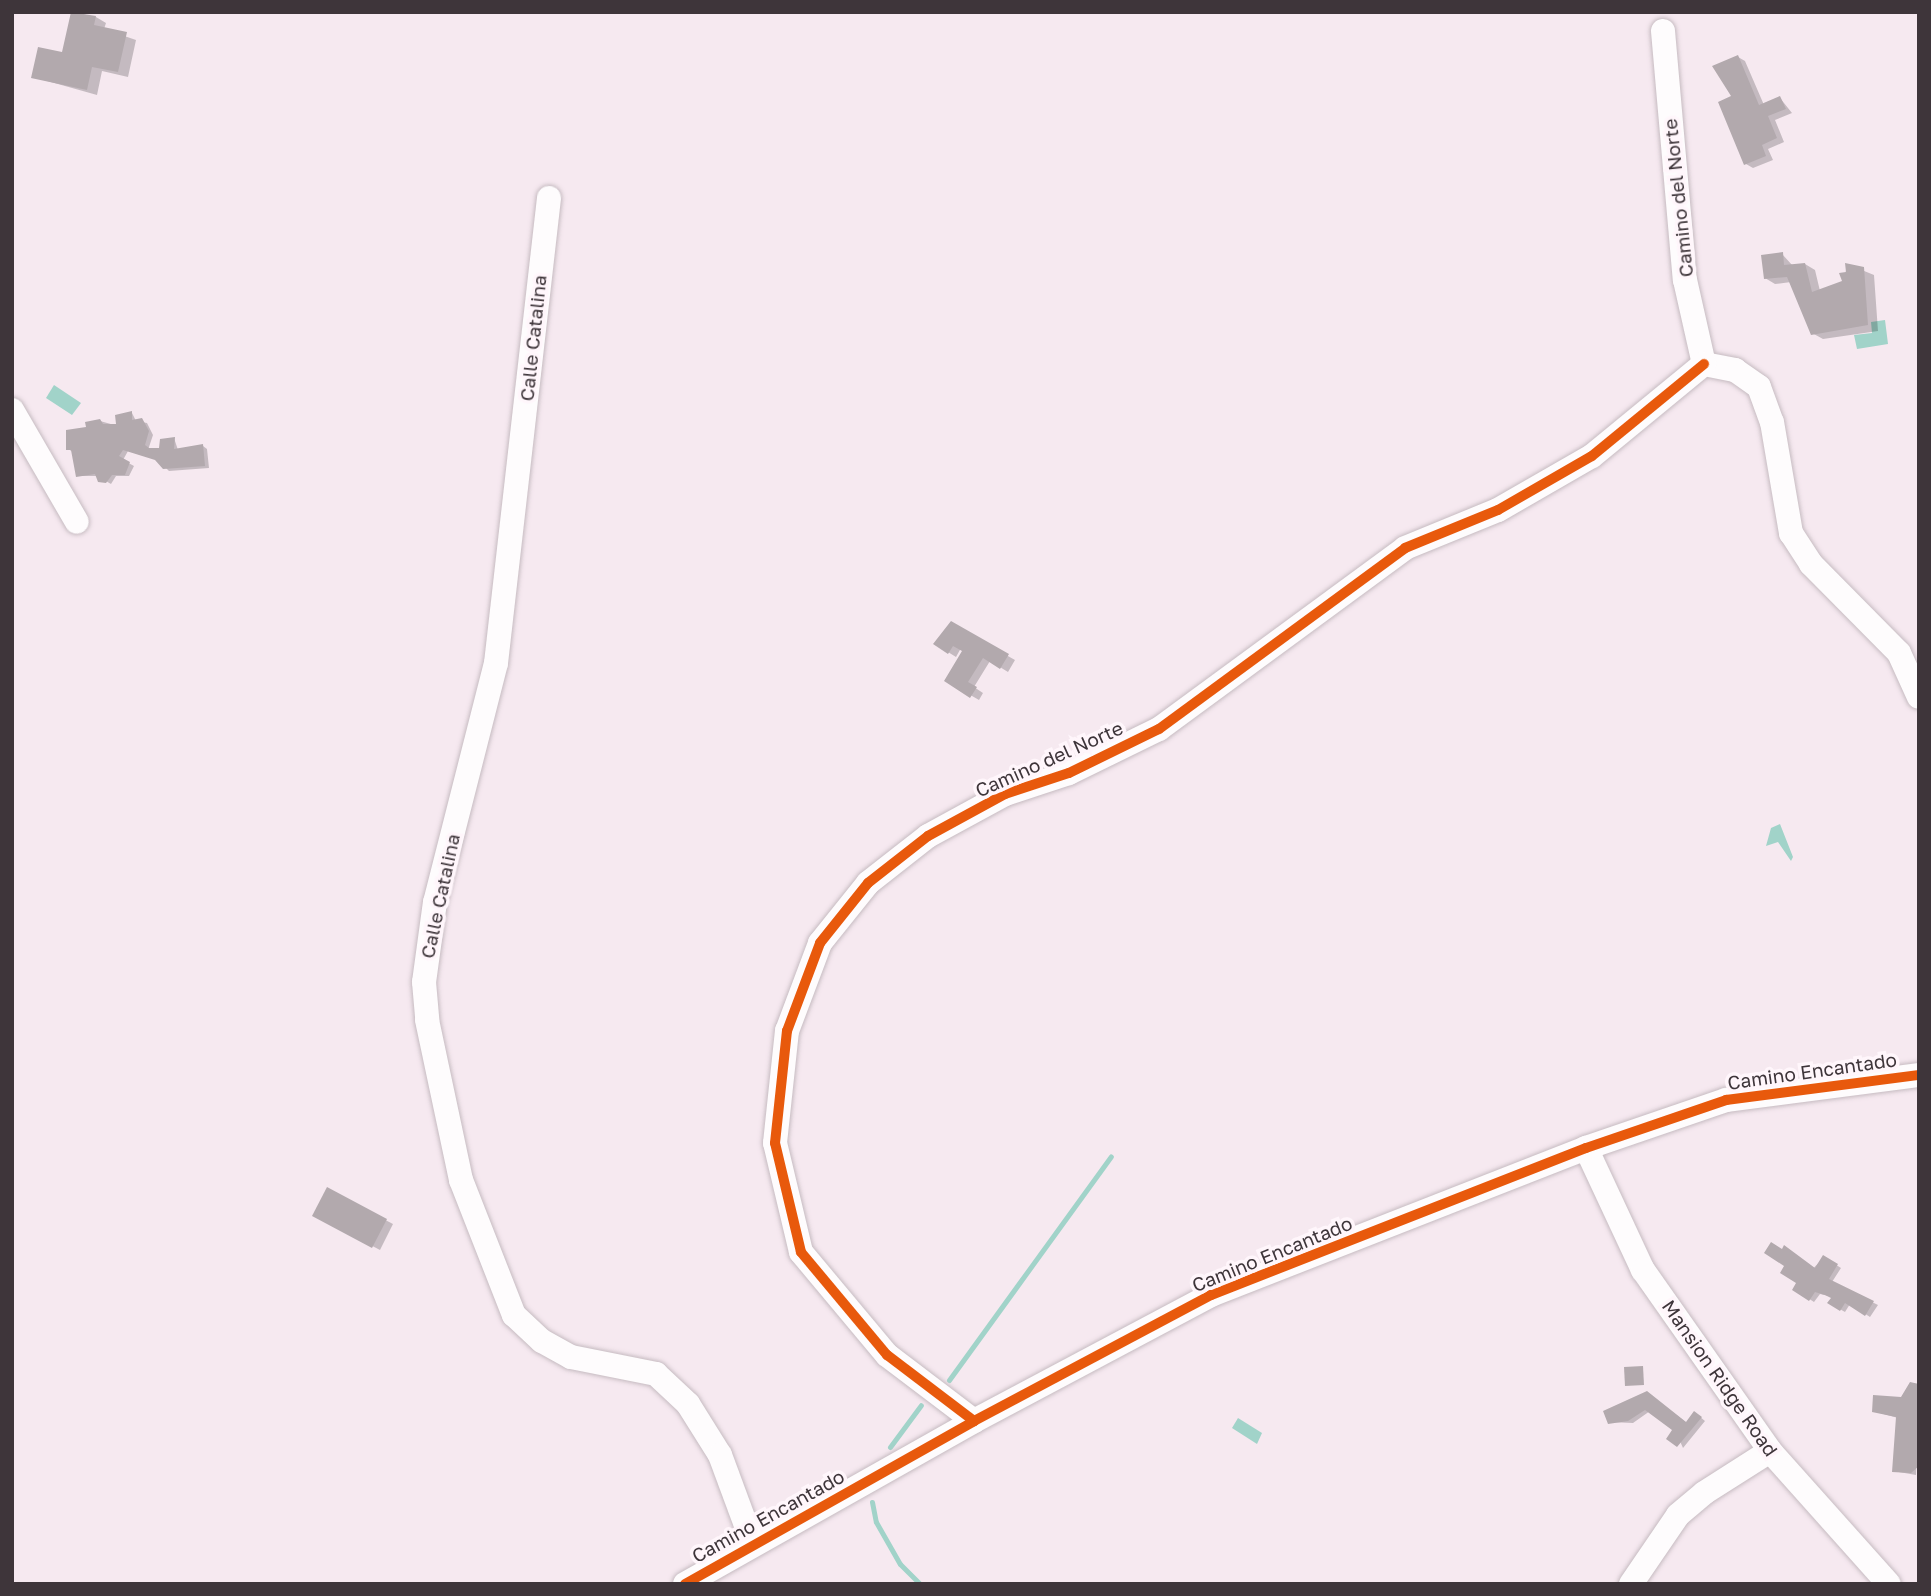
<!DOCTYPE html>
<html>
<head>
<meta charset="utf-8">
<style>
  body { margin:0 }
  #map { position:relative; width:1931px; height:1596px; overflow:hidden; background:#f6e9f0; font-family:"Golos Text",sans-serif }
  div>[style] { position:absolute }
  [style*='--x'] { left:calc(var(--x)*1px); top:calc(var(--y)*1px); width:calc(var(--w)*1px); rotate:calc(var(--a)*1deg) }
  .water>* { inset:0; background:#a1d3c9 }
  .shadow>* { inset:0; background:#0003 }
  .stream>* { height:5px; margin:-2.5px; padding:0 2.5px; transform-origin:2.5px; border-radius:2.5px; background:#a1d3c9 }
  .building>* { inset:0; background:#b2a9ad }
  .roads { filter:drop-shadow(0 0 2px #c6bbc1) drop-shadow(0 0 2px #c6bbc1) }
  .minor>* { height:24px; margin:-12px; padding:0 12px; transform-origin:12px; border-radius:12px; background:#fefcfd }
  .cycleway>* { height:10px; margin:-5px; padding:0 5px; transform-origin:5px; border-radius:5px; background:#e8590c }
  span { translate:-50% -50%; white-space:nowrap; text-align:center; line-height:1.15; -webkit-text-stroke:7px #fff6fb; paint-order:stroke }
  .street-label { font-size:19px; color:#3e353a }
  .frame { position:absolute; inset:0; border:14px solid #3e353a; pointer-events:none }
</style>
</head>
<body>
<div id="map">
  <div class="water">
    <i style="clip-path:polygon(1885px 320px,1888px 344px,1857px 349px,1854px 335px,1872px 333px,1871px 322px)"></i>
    <i style="clip-path:polygon(54px 385px,81px 403px,72px 415px,46px 398px)"></i>
    <i style="clip-path:polygon(1780px 824px,1793px 857px,1791px 861px,1778px 842px,1766px 846px,1771px 828px)"></i>
    <i style="clip-path:polygon(1238px 1418px,1262px 1433px,1257px 1444px,1232px 1428px)"></i>
  </div>
  <div class="shadow">
    <i style="clip-path:polygon(72px 12px,96px 17px,106px 23px,104px 29px,136px 40px,128px 77px,102px 71px,97px 95px,33px 77px,63px 55px)"></i>
    <i style="clip-path:polygon(1738px 57px,1745px 61px,1764px 105px,1780px 98px,1792px 113px,1775px 120px,1784px 142px,1768px 149px,1773px 160px,1753px 168px,1746px 164px,1734px 97px)"></i>
    <i style="clip-path:polygon(1782px 254px,1793px 266px,1805px 264px,1815px 270px,1820px 291px,1844px 282px,1847px 264px,1874px 275px,1878px 331px,1823px 339px,1812px 333px,1791px 282px,1775px 284px,1765px 278px)"></i>
    <i style="clip-path:polygon(132px 413px,136px 421px,147px 423px,153px 435px,148px 450px,160px 449px,174px 438px,178px 450px,203px 446px,207px 449px,209px 468px,169px 471px,158px 460px,128px 451px,123px 460px,134px 466px,129px 476px,116px 476px,111px 484px,97px 476px,77px 476px,73px 452px,68px 449px,100px 421px,118px 426px)"></i>
    <i style="clip-path:polygon(951px 624px,1015px 660px,1008px 672px,990px 661px,974px 687px,983px 693px,979px 700px,946px 681px,965px 650px,961px 648px,956px 657px,935px 644px)"></i>
    <i style="clip-path:polygon(328px 1190px,393px 1224px,380px 1250px,315px 1216px)"></i>
    <i style="clip-path:polygon(1824px 1257px,1841px 1268px,1832px 1282px,1878px 1305px,1870px 1317px,1850px 1304px,1845px 1312px,1829px 1303px,1833px 1297px,1820px 1294px,1814px 1302px,1794px 1289px)"></i>
    <i style="clip-path:polygon(1910px 1384px,1919px 1385px,1916px 1475px,1893px 1471px,1898px 1418px,1873px 1411px,1902px 1399px)"></i>
    <i style="clip-path:polygon(1647px 1393px,1687px 1423px,1699px 1416px,1705px 1421px,1683px 1448px,1675px 1430px,1650px 1411px,1633px 1423px,1609px 1422px)"></i>
  </div>
  <div class="stream">
    <i style="--x:949;--y:1380;--w:276;--a:-54.1"></i>
    <i style="--x:890;--y:1447;--w:52;--a:-53.6"></i>
    <i style="--x:872;--y:1502;--w:20;--a:79"></i>
    <i style="--x:876;--y:1522;--w:48;--a:60.3"></i>
    <i style="--x:900;--y:1564;--w:28;--a:45"></i>
  </div>
  <div class="building">
    <i style="clip-path:polygon(71px 12px,96px 16px,94px 25px,127px 32px,118px 72px,92px 67px,87px 90px,31px 78px,38px 47px,62px 52px)"></i>
    <i style="clip-path:polygon(1738px 55px,1759px 105px,1780px 96px,1786px 109px,1768px 116px,1777px 138px,1762px 145px,1766px 156px,1744px 165px,1718px 102px,1731px 96px,1712px 66px)"></i>
    <i style="clip-path:polygon(1783px 252px,1784px 265px,1805px 263px,1812px 292px,1842px 281px,1839px 273px,1846px 272px,1845px 263px,1864px 267px,1868px 325px,1811px 335px,1787px 277px,1764px 279px,1761px 255px)"></i>
    <i style="clip-path:polygon(132px 411px,132px 420px,142px 418px,149px 431px,145px 445px,149px 448px,159px 448px,160px 439px,175px 437px,174px 449px,203px 444px,205px 466px,163px 469px,155px 460px,123px 450px,119px 456px,130px 462px,125px 475px,112px 475px,106px 483px,98px 482px,95px 474px,76px 477px,71px 450px,66px 450px,66px 430px,86px 427px,85px 422px,100px 419px,103px 424px,116px 424px,115px 415px)"></i>
    <i style="clip-path:polygon(951px 621px,1009px 654px,1000px 669px,983px 658px,968px 682px,977px 687px,970px 698px,944px 681px,962px 651px,953px 646px,948px 654px,933px 644px)"></i>
    <i style="clip-path:polygon(327px 1187px,387px 1219px,372px 1248px,312px 1216px)"></i>
    <i style="clip-path:polygon(1771px 1242px,1782px 1249px,1784px 1245px,1815px 1268px,1823px 1255px,1838px 1264px,1829px 1279px,1874px 1301px,1865px 1316px,1845px 1303px,1840px 1311px,1827px 1303px,1831px 1298px,1825px 1295px,1815px 1292px,1809px 1301px,1792px 1290px,1796px 1283px,1780px 1273px,1784px 1266px,1764px 1253px)"></i>
    <i style="clip-path:polygon(1643px 1366px,1644px 1385px,1625px 1386px,1624px 1367px)"></i>
    <i style="clip-path:polygon(1910px 1382px,1919px 1384px,1919px 1466px,1911px 1473px,1892px 1472px,1896px 1417px,1872px 1412px,1873px 1395px,1901px 1397px)"></i>
    <i style="clip-path:polygon(1647px 1391px,1686px 1422px,1694px 1411px,1702px 1417px,1677px 1447px,1666px 1439px,1672px 1430px,1645px 1410px,1628px 1421px,1608px 1424px,1603px 1411px)"></i>
  </div>
  <div class="roads">
    <div class="minor">
      <i style="--x:1663;--y:31;--w:250;--a:85"></i>
      <i style="--x:1685;--y:280;--w:86;--a:77.3"></i>
      <i style="--x:1704;--y:364;--w:32;--a:11"></i>
      <i style="--x:1735;--y:370;--w:29;--a:35"></i>
      <i style="--x:1759;--y:387;--w:37;--a:70"></i>
      <i style="--x:1772;--y:422;--w:113;--a:80.3"></i>
      <i style="--x:1791;--y:533;--w:37;--a:57"></i>
      <i style="--x:1811;--y:564;--w:125;--a:45.3"></i>
      <i style="--x:1899;--y:653;--w:48;--a:65.6"></i>
      <i style="--x:549;--y:198;--w:468;--a:96.5"></i>
      <i style="--x:496;--y:663;--w:247;--a:104.3"></i>
      <i style="--x:435;--y:902;--w:81;--a:97.8"></i>
      <i style="--x:424;--y:982;--w:38;--a:85"></i>
      <i style="--x:427;--y:1020;--w:164;--a:78"></i>
      <i style="--x:461;--y:1180;--w:145;--a:68.6"></i>
      <i style="--x:514;--y:1315;--w:38;--a:43"></i>
      <i style="--x:542;--y:1341;--w:33;--a:29"></i>
      <i style="--x:571;--y:1357;--w:87;--a:11.3"></i>
      <i style="--x:656;--y:1374;--w:44;--a:43.2"></i>
      <i style="--x:688;--y:1404;--w:60;--a:57.9"></i>
      <i style="--x:720;--y:1455;--w:95;--a:69.7"></i>
      <i style="--x:12;--y:410;--w:129;--a:59.9"></i>
      <i style="--x:1586;--y:1148;--w:135;--a:65"></i>
      <i style="--x:1643;--y:1270;--w:221;--a:54.9"></i>
      <i style="--x:1770;--y:1451;--w:178;--a:48.2"></i>
      <i style="--x:974;--y:1421;--w:109;--a:-142.8"></i>
      <i style="--x:887;--y:1355;--w:134;--a:-129.9"></i>
      <i style="--x:801;--y:1252;--w:112;--a:-103.4"></i>
      <i style="--x:775;--y:1143;--w:113;--a:-83.9"></i>
      <i style="--x:787;--y:1031;--w:94;--a:-69.4"></i>
      <i style="--x:820;--y:943;--w:77;--a:-51.3"></i>
      <i style="--x:868;--y:883;--w:76;--a:-38.1"></i>
      <i style="--x:928;--y:836;--w:88;--a:-28.6"></i>
      <i style="--x:1005;--y:794;--w:67;--a:-18.2"></i>
      <i style="--x:1069;--y:773;--w:100;--a:-26.1"></i>
      <i style="--x:1159;--y:729;--w:305;--a:-36.3"></i>
      <i style="--x:1405;--y:548;--w:100;--a:-22.2"></i>
      <i style="--x:1498;--y:510;--w:108;--a:-29.9"></i>
      <i style="--x:1592;--y:456;--w:145;--a:-39.4"></i>
      <i style="--x:685;--y:1584;--w:332;--a:-29.4"></i>
      <i style="--x:974;--y:1421;--w:268;--a:-28"></i>
      <i style="--x:1211;--y:1295;--w:403;--a:-21.4"></i>
      <i style="--x:1586;--y:1148;--w:148;--a:-18.9"></i>
      <i style="--x:1726;--y:1100;--w:195;--a:-7.4"></i>
      <i style="--x:1631;--y:1584;--w:83;--a:-55.7"></i>
      <i style="--x:1678;--y:1515;--w:34;--a:-40"></i>
      <i style="--x:1704;--y:1493;--w:78;--a:-32.5"></i>
    </div>
  </div>
  <div class="cycleway">
    <i style="--x:974;--y:1421;--w:109;--a:-142.8"></i>
    <i style="--x:887;--y:1355;--w:134;--a:-129.9"></i>
    <i style="--x:801;--y:1252;--w:112;--a:-103.4"></i>
    <i style="--x:775;--y:1143;--w:113;--a:-83.9"></i>
    <i style="--x:787;--y:1031;--w:94;--a:-69.4"></i>
    <i style="--x:820;--y:943;--w:77;--a:-51.3"></i>
    <i style="--x:868;--y:883;--w:76;--a:-38.1"></i>
    <i style="--x:928;--y:836;--w:88;--a:-28.6"></i>
    <i style="--x:1005;--y:794;--w:67;--a:-18.2"></i>
    <i style="--x:1069;--y:773;--w:100;--a:-26.1"></i>
    <i style="--x:1159;--y:729;--w:305;--a:-36.3"></i>
    <i style="--x:1405;--y:548;--w:100;--a:-22.2"></i>
    <i style="--x:1498;--y:510;--w:108;--a:-29.9"></i>
    <i style="--x:1592;--y:456;--w:145;--a:-39.4"></i>
    <i style="--x:685;--y:1584;--w:332;--a:-29.4"></i>
    <i style="--x:974;--y:1421;--w:268;--a:-28"></i>
    <i style="--x:1211;--y:1295;--w:403;--a:-21.4"></i>
    <i style="--x:1586;--y:1148;--w:148;--a:-18.9"></i>
    <i style="--x:1726;--y:1100;--w:195;--a:-7.4"></i>
  </div>
  <div class="street-label">
    <span style="left:1678px;top:198px;rotate:-96deg">Camino del Norte</span>
    <span style="left:533px;top:338px;rotate:-84deg">Calle Catalina</span>
    <span style="left:1049px;top:759px;rotate:-24deg">Camino del Norte</span>
    <span style="left:440px;top:896px;rotate:-78deg">Calle Catalina</span>
    <span style="left:1812px;top:1071px;rotate:-8deg">Camino Encantado</span>
    <span style="left:1272px;top:1254px;rotate:-22deg">Camino Encantado</span>
    <span style="left:1720px;top:1378px;rotate:55deg">Mansion Ridge Road</span>
    <span style="left:768px;top:1516px;rotate:-29deg">Camino Encantado</span>
  </div>
  <div class="frame"></div>
</div>
</body>
</html>
